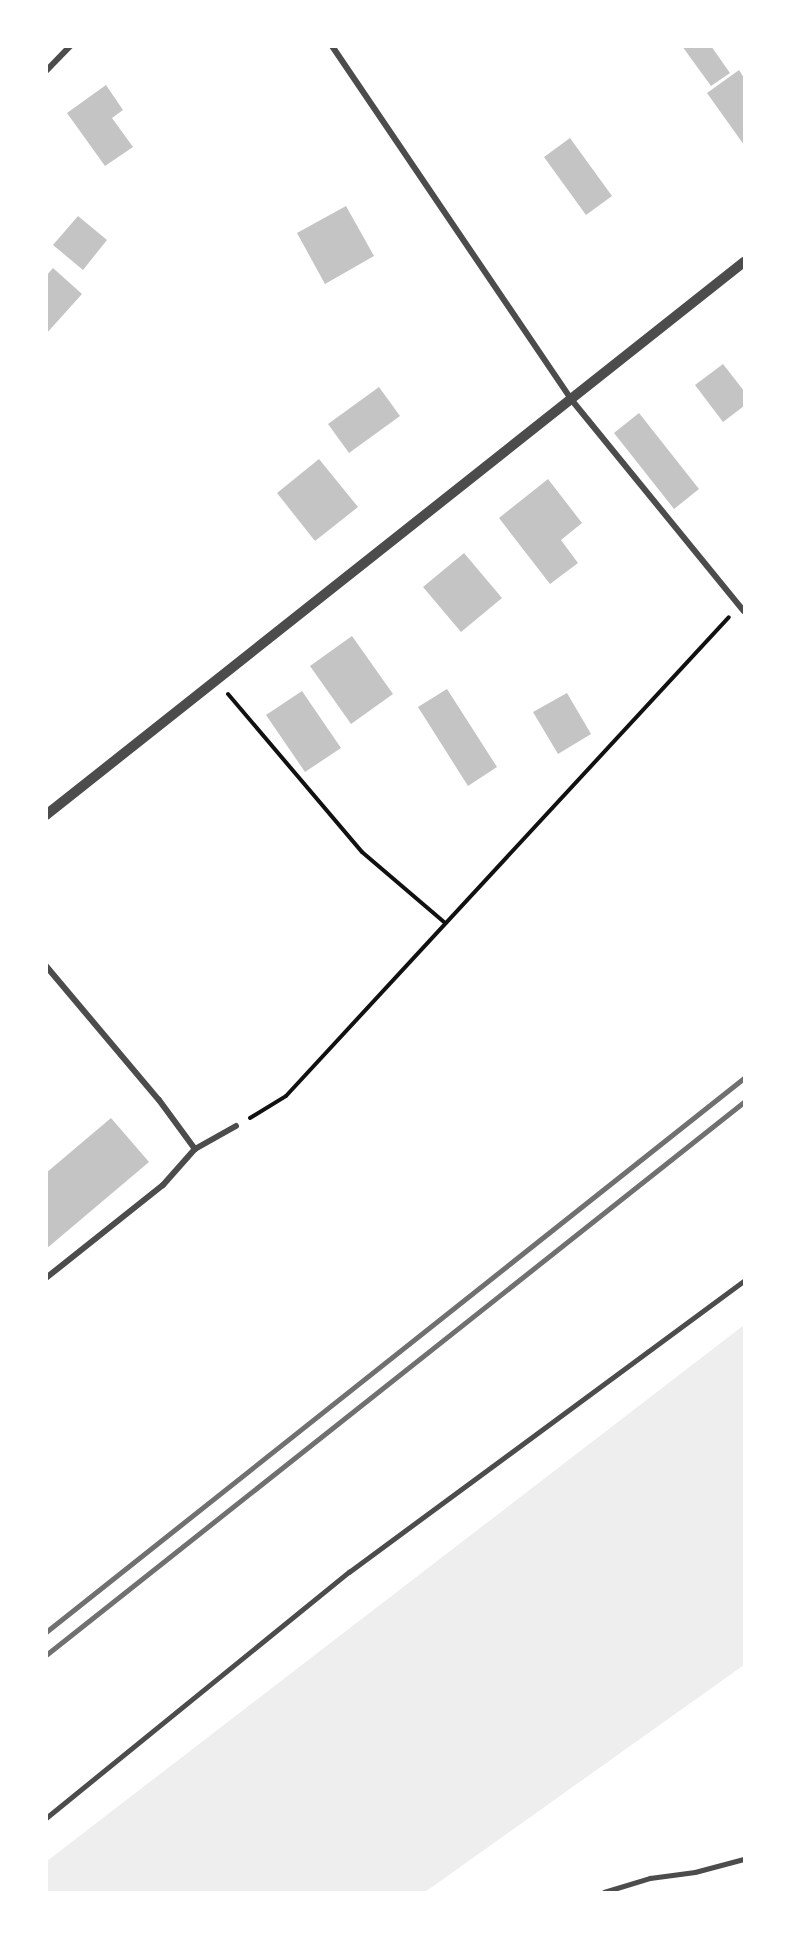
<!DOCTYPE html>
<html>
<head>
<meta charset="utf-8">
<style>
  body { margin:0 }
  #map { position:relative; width:791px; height:1939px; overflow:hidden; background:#fff; font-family:Montserrat,sans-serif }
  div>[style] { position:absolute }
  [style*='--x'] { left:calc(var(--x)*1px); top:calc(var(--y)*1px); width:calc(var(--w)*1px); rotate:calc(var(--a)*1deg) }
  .green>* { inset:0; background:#eee }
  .building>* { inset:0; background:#c4c4c4 }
  .path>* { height:4px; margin:-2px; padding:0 2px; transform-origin:2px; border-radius:2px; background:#111 }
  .service>* { height:4.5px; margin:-2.25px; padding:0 2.25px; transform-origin:2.25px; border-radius:2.25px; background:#4c4c4c }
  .minor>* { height:6px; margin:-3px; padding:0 3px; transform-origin:3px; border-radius:3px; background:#4c4c4c }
  .tertiary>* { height:10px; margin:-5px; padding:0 5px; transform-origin:5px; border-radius:5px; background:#4c4c4c }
  .rail>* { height:4.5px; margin:-2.25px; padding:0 2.25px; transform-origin:2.25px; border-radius:2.25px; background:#707070 }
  span { translate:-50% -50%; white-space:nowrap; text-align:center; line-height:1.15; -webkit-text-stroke:6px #fff; paint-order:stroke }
  .frame { position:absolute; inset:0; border:48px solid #fff; pointer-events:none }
</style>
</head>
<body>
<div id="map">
  <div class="green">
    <i style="clip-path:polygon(744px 1325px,744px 1665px,425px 1892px,47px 1892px,47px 1861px)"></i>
  </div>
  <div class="building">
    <i style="clip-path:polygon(682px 46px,711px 46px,730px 73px,711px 86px)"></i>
    <i style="clip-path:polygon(739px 70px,744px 78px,744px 145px,707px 93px)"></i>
    <i style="clip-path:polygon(106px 85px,123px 110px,112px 118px,133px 147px,105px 166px,67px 113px)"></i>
    <i style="clip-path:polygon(570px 138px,612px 196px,586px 215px,544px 157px)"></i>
    <i style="clip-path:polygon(346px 206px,374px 256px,325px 284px,297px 233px)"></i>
    <i style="clip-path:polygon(78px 216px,107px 240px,83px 270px,53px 245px)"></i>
    <i style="clip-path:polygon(53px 268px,82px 294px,46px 334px,46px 276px)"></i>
    <i style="clip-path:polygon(723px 364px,744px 391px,744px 406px,723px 422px,695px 385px)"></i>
    <i style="clip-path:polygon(379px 387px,400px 416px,349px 453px,328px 424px)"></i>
    <i style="clip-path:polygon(639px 413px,699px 489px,674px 509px,614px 433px)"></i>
    <i style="clip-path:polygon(319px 459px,358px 507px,315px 541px,277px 493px)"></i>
    <i style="clip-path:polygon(548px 479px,582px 523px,561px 540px,578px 563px,550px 584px,499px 518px)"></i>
    <i style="clip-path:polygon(464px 553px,502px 598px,461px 632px,423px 587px)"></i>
    <i style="clip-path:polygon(352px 636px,393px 694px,351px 724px,310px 666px)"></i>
    <i style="clip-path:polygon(447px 689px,497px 767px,468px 786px,418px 707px)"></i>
    <i style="clip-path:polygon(302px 691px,341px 748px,305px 772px,266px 715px)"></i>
    <i style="clip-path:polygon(567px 693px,591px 734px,558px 754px,533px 712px)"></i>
    <i style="clip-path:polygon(111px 1118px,149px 1162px,46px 1249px,46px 1173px)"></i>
  </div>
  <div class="path">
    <i style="--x:228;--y:694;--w:207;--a:49.7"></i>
    <i style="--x:362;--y:852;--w:109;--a:40.5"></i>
    <i style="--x:250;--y:1118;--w:42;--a:-31.4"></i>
    <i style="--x:286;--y:1096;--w:652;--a:-47.24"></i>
  </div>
  <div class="service">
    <i style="--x:46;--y:1818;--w:390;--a:-39.1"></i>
    <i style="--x:349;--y:1572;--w:491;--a:-36.4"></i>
    <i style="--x:604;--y:1892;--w:48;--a:-16.9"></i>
    <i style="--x:650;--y:1878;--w:45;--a:-7.6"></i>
    <i style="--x:695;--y:1872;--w:51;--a:-14.9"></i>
  </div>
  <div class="minor">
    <i style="--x:332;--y:46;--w:425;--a:55.9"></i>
    <i style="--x:570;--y:398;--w:275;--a:50.8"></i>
    <i style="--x:46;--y:71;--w:35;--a:-46"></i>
    <i style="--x:46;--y:966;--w:175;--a:49.9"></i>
    <i style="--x:159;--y:1100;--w:61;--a:53.7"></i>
    <i style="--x:46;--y:1278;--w:149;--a:-38.5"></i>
    <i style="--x:163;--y:1185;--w:48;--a:-48.4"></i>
    <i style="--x:195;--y:1149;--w:47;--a:-29.3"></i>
  </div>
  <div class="tertiary">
    <i style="--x:46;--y:815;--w:891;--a:-38.39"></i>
  </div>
  <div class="rail">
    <i style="--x:46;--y:1632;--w:891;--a:-38.44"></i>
    <i style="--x:46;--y:1655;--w:891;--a:-38.39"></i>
  </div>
  <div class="frame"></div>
</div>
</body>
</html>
